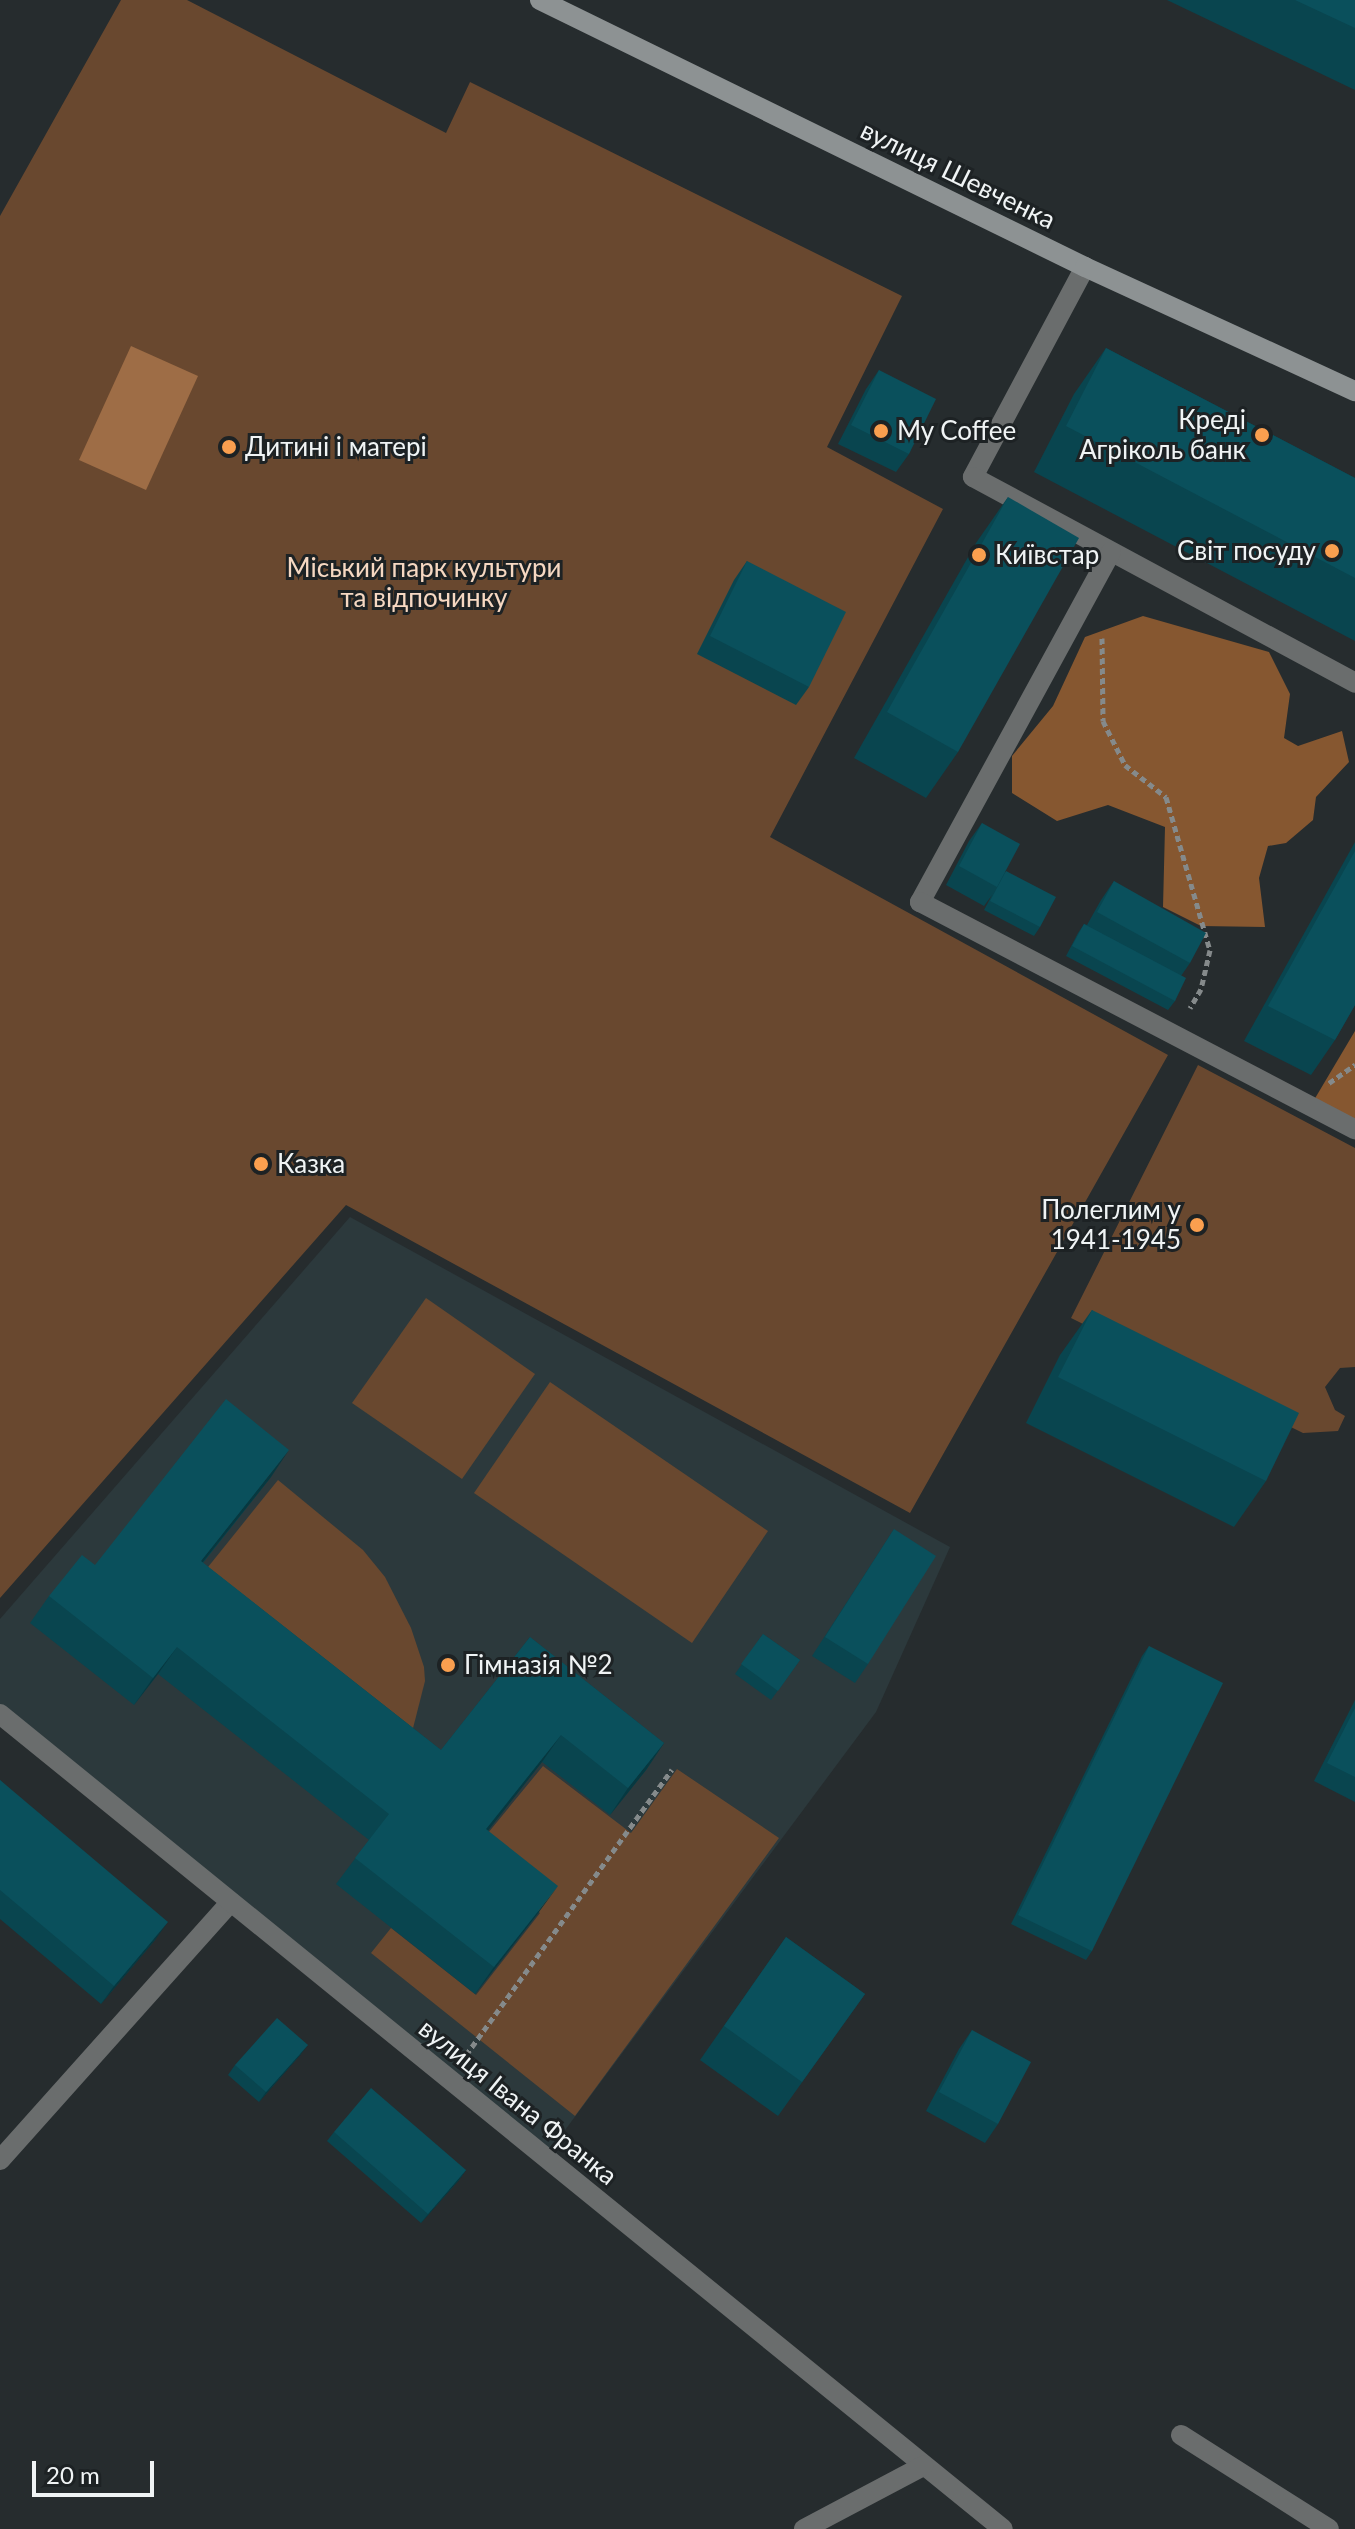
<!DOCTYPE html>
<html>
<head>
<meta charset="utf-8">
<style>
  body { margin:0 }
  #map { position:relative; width:1355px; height:2529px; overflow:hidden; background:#262c2e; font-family:Lato,sans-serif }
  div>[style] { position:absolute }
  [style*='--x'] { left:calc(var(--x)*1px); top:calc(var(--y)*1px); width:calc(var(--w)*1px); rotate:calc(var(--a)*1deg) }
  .built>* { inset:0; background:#2c393c }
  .green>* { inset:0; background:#69482f }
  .forest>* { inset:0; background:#865730 }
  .water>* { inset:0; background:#9e6d46 }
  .path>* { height:5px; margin-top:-2.5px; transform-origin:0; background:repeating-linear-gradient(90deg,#858a8b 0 6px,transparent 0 10px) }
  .lane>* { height:20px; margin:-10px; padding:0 10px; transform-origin:10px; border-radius:10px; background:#6a6d6d }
  .street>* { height:20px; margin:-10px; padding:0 10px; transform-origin:10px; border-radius:10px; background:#6a6d6d }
  .secondary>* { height:20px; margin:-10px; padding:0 10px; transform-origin:10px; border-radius:10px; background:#8d9293 }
  .wall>* { inset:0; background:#09454f }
  .shaded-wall>* { inset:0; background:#073840 }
  .building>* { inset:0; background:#0a505c }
  .dots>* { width:22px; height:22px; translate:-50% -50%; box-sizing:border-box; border:4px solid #1d2224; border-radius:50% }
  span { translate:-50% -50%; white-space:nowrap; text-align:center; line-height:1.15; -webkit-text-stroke:6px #1d2224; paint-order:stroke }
  .street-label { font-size:26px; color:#f0f4f5 }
  .poi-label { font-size:26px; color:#f0f4f5 }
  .right { translate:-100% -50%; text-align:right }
  .left { translate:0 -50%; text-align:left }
  .park-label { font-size:26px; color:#f6d8c2 }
  .scale { position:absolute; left:32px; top:2461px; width:122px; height:36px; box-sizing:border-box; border:4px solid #f0f4f5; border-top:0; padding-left:10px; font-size:24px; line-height:28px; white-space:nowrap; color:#f0f4f5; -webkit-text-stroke:6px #1d2224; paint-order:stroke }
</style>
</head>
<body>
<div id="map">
  <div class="built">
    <i style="clip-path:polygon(350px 1217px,950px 1547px,876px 1712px,545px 2157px,0 1714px,0 1619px)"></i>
  </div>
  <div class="green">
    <i style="clip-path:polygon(121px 0,187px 0,446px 133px,470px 82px,902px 296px,827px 447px,943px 509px,770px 837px,1168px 1055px,910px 1513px,346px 1205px,0 1598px,0 216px)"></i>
    <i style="clip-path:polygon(1198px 1065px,1355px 1148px,1355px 1367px,1340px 1368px,1325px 1387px,1335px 1410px,1345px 1416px,1338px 1431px,1303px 1433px,1071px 1318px)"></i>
    <i style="clip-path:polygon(426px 1298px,535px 1374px,462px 1479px,352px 1403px)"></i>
    <i style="clip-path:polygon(550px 1382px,768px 1531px,692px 1643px,474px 1493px)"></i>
    <i style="clip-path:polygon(278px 1480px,363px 1550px,385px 1577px,411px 1628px,424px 1667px,425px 1681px,409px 1744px,200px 1577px)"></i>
    <i style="clip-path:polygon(543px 1766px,631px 1833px,677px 1769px,779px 1838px,575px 2116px,371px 1953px,391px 1928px,476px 1995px,540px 1913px,469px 1856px)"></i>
  </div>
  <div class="forest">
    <i style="clip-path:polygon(1143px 616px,1269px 652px,1290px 694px,1284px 738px,1298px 746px,1342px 731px,1349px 762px,1316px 797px,1313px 820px,1286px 843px,1268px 846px,1259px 878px,1265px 927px,1201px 926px,1163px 907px,1165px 827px,1108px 805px,1057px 821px,1012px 793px,1012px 756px,1053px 706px,1085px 637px)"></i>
    <i style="clip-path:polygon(1355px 1031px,1355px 1122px,1314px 1100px)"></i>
  </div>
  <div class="water">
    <i style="clip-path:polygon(131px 346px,198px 376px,146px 490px,79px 460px)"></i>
  </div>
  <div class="path">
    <i style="--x:1102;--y:638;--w:83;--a:89.3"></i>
    <i style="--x:1103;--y:721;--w:49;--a:63.4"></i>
    <i style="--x:1125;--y:765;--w:52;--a:38"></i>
    <i style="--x:1166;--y:797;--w:159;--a:74"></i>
    <i style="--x:1210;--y:950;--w:40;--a:103"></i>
    <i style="--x:1201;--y:989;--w:22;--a:120"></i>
    <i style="--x:1329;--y:1083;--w:32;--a:-35"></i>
    <i style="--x:466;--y:2055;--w:352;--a:-54.2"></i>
  </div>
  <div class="lane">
    <i style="--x:1085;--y:267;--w:238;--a:118.1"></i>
    <i style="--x:973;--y:477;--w:434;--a:28.3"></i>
    <i style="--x:1111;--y:552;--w:399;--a:118.6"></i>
    <i style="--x:920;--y:902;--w:491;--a:27.6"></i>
    <i style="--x:0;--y:2160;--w:346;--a:-48.2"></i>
    <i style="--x:1181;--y:2435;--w:175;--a:32.4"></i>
  </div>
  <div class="street">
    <i style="--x:0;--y:1714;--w:1292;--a:39.1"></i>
    <i style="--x:804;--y:2529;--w:135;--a:-27.9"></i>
  </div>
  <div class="secondary">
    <i style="--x:540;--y:0;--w:607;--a:26.1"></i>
    <i style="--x:1085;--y:267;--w:297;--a:24.7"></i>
  </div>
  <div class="wall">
    <i style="clip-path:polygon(1167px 0,1355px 0,1355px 90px)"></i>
    <i style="clip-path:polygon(1106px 348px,1355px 478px,1355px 641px,1034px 472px,1074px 394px)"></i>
    <i style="clip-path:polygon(879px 370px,909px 454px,896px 472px,838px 444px,866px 389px)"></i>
    <i style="clip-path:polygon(1008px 497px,958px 752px,926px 798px,854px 758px,976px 543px)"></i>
    <i style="clip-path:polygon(747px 561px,809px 687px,796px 705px,697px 654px,734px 580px)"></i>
    <i style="clip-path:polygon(982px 823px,1005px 872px,1040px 927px,1034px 936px,984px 910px,992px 895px,984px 906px,946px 885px,969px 841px)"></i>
    <i style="clip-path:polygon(1355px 842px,1355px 1005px,1335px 1040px,1311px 1075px,1244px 1041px)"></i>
    <i style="clip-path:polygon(1114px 881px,1190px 963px,1181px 976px,1175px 1001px,1168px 1010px,1066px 956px,1078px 933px,1084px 924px,1087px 925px,1101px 900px)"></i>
    <i style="clip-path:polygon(1092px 1310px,1266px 1481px,1234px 1527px,1026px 1423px,1060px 1355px)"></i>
    <i style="clip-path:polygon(271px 1477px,203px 1563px,441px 1750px,530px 1637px,664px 1743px,646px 1770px,610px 1815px,542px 1762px,488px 1830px,539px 1912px,475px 1994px,336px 1884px,369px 1840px,158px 1674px,134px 1705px,30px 1623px,49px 1596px)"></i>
    <i style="clip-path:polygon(894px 1529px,868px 1664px,855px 1683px,812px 1656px)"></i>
    <i style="clip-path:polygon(763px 1634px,800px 1660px,771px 1700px,735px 1674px)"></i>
    <i style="clip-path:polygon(1149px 1646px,1092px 1951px,1086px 1960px,1011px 1924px,1142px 1656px)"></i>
    <i style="clip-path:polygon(1355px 1700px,1355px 1802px,1314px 1781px)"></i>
    <i style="clip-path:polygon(0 1780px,155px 1940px,101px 2004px,0 1919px)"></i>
    <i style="clip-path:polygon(786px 1937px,865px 1994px,778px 2116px,700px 2060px)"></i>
    <i style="clip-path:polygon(972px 2030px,998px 2124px,985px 2143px,926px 2111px,959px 2049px)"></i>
    <i style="clip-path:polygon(301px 2054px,259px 2102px,228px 2075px,235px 2065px)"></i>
    <i style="clip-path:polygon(334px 2132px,466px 2170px,459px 2180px,421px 2223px,327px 2141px)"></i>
  </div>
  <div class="shaded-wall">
    <i style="clip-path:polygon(289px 1450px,271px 1477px,182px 1588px,201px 1561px)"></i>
    <i style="clip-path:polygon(177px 1647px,158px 1674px,134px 1705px,153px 1678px)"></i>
    <i style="clip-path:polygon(561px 1735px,542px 1762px,468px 1856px,486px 1829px)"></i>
    <i style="clip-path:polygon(664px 1743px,646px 1770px,610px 1815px,628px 1788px)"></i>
    <i style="clip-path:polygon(558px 1886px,539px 1912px,475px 1994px,494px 1967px)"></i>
    <i style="clip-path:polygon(168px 1922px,155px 1940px,101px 2004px,114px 1986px)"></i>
    <i style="clip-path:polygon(308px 2045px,301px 2054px,259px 2102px,266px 2092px)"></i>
    <i style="clip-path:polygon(466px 2170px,459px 2180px,421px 2223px,428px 2214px)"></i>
  </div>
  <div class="building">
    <i style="clip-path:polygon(1295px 0,1355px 0,1355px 28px)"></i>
    <i style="clip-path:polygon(1106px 348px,1355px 478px,1355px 578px,1066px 426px)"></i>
    <i style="clip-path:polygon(879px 370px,936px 399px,909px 454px,851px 425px)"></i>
    <i style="clip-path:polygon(1008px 497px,1079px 538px,958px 752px,887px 712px)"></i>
    <i style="clip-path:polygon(747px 561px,846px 612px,809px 687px,710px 636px)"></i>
    <i style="clip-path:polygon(982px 823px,1020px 844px,997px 887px,959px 866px)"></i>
    <i style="clip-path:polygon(1355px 851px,1355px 1005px,1335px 1040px,1268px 1006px)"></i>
    <i style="clip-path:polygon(1006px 871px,1056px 897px,1040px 927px,990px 901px)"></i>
    <i style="clip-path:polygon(1114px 881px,1206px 933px,1190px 963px,1097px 912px)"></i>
    <i style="clip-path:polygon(1084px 924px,1186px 978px,1175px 1001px,1072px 946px)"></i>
    <i style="clip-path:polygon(1092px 1310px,1299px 1413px,1266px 1481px,1058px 1377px)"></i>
    <i style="clip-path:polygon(226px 1399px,289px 1450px,201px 1561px,441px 1750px,530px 1637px,664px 1743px,628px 1788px,561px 1735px,486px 1829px,558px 1886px,494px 1967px,355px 1858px,389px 1814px,177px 1647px,153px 1678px,49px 1596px,82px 1555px,95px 1565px)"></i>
    <i style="clip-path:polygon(894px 1529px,936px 1556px,868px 1664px,825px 1637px)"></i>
    <i style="clip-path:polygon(763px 1634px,800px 1660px,778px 1691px,741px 1664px)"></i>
    <i style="clip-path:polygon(1149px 1646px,1223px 1683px,1092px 1951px,1018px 1915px)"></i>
    <i style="clip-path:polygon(1355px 1708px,1355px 1777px,1327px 1763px)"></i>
    <i style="clip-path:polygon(0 1780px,168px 1922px,114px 1986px,0 1890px)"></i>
    <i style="clip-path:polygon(786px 1937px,865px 1994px,802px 2082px,724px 2026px)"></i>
    <i style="clip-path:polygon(277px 2018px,308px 2045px,266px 2092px,235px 2065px)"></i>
    <i style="clip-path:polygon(972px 2030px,1031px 2062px,998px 2124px,939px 2092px)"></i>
    <i style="clip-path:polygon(371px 2088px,466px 2170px,428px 2214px,334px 2132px)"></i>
  </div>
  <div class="dots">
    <i style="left:881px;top:431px;background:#fa9f4f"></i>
    <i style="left:1262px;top:435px;background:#fa9f4f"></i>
    <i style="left:229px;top:447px;background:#fa9f4f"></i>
    <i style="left:1332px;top:551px;background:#fa9f4f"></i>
    <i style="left:979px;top:555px;background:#fa9f4f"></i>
    <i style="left:261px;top:1164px;background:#fa9f4f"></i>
    <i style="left:1197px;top:1225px;background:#fa9f4f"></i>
    <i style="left:448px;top:1665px;background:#fa9f4f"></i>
  </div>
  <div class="street-label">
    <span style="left:958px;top:175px;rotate:26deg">вулиця Шевченка</span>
    <span style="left:518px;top:2102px;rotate:39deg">вулиця Івана Франка</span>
  </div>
  <div class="poi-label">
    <span class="right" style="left:1246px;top:435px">Креді<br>Агріколь банк</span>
    <span class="left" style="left:897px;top:431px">My Coffee</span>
    <span class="left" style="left:245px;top:447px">Дитині і матері</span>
    <span class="right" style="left:1316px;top:551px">Світ посуду</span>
    <span class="left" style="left:995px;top:555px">Київстар</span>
    <span class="left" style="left:277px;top:1164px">Казка</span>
    <span class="right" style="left:1181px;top:1225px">Полеглим у<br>1941-1945</span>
    <span class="left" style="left:464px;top:1665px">Гімназія №2</span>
  </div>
  <div class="park-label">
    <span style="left:424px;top:583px">Міський парк культури<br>та відпочинку</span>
  </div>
  <div class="scale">20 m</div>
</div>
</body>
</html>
